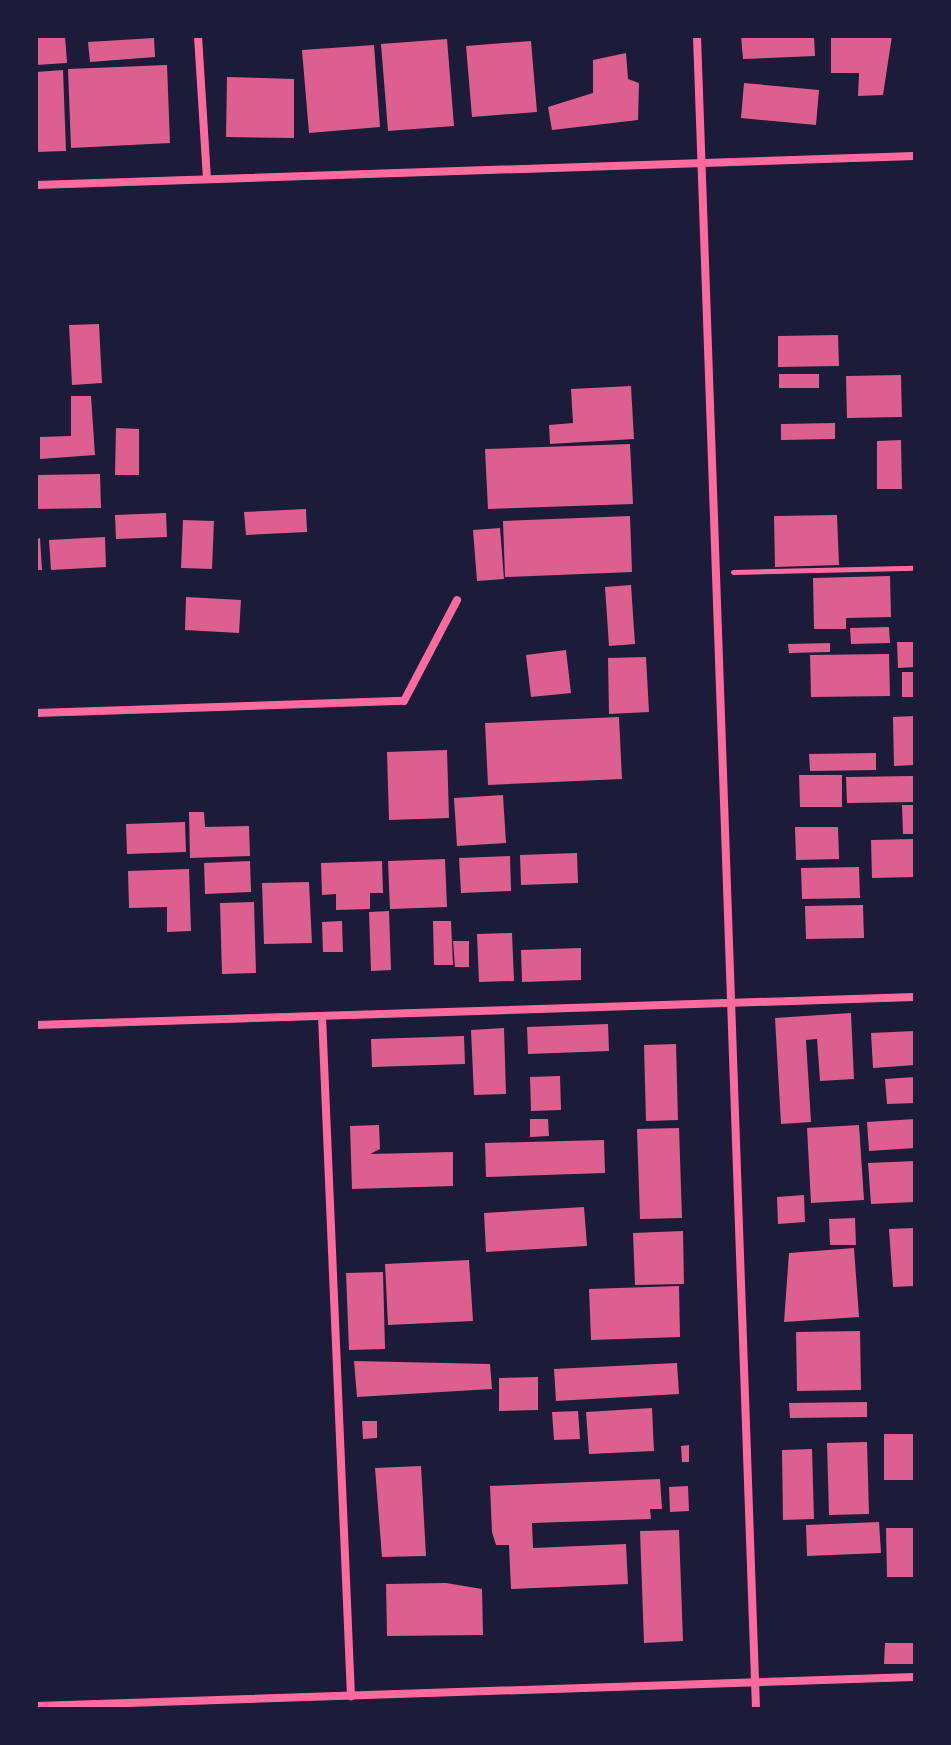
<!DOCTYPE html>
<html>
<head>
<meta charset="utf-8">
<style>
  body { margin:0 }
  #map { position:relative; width:951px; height:1745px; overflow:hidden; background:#1b1b3a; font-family:"Titillium Web",sans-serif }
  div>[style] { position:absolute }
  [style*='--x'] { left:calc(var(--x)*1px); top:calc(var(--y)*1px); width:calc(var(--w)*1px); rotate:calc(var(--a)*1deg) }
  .building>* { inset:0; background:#dd5f8e }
  .path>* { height:5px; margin:-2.5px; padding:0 2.5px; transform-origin:2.5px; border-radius:2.5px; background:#ff6b9d }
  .minor>* { height:8px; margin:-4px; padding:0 4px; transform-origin:4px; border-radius:4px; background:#ff6b9d }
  span { translate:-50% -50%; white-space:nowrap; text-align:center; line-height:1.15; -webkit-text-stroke:6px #1b1b3a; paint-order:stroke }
  .frame { position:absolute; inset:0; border:38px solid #1b1b3a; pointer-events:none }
</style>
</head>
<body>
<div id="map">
  <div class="building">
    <i style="clip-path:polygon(36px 36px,65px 36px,67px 63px,36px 65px)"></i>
    <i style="clip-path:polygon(741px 36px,814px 36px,815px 56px,743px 59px)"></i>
    <i style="clip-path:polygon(831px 36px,892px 36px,883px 95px,858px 96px,859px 73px,831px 73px)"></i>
    <i style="clip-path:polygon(154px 38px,155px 57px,90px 62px,88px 42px)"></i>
    <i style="clip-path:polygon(447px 39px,454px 126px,388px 131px,381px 44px)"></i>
    <i style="clip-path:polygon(531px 41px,537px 112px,472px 117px,466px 46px)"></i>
    <i style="clip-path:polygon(374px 45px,380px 127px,309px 133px,302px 50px)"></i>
    <i style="clip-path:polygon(626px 53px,628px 79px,639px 83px,638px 120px,552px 130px,548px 107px,593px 93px,593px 60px)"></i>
    <i style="clip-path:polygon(167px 65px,170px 143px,71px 148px,68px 69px)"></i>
    <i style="clip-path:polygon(63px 70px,66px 151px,36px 152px,36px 72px)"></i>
    <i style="clip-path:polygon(227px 77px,294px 79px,294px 138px,226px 137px)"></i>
    <i style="clip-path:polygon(744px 83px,819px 90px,816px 125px,741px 118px)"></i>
    <i style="clip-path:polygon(99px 324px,102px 383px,72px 385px,69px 325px)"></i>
    <i style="clip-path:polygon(838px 335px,839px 366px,778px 367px,778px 336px)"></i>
    <i style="clip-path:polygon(779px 374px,819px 374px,819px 388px,779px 388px)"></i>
    <i style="clip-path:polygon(901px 375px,902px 417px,847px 418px,846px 376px)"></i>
    <i style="clip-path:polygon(631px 386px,634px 439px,550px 444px,549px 425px,573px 423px,571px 389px)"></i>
    <i style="clip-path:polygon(71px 396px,91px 396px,95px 455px,40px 459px,40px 437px,71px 436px)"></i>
    <i style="clip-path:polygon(835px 423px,835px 439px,781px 440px,781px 424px)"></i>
    <i style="clip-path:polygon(116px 428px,139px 429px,139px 475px,115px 475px)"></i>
    <i style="clip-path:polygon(901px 440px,902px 489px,877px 489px,877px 441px)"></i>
    <i style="clip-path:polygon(630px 444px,633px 504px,488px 509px,485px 449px)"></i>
    <i style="clip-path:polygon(100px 474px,101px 508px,36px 509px,36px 475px)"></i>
    <i style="clip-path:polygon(306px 509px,307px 532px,246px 535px,244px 512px)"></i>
    <i style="clip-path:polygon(166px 513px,167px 537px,116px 539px,115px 515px)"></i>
    <i style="clip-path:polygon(837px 515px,839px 565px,775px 567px,774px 516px)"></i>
    <i style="clip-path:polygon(630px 516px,632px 572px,505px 577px,503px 521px)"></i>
    <i style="clip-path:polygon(183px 520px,214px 521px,212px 569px,181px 568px)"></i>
    <i style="clip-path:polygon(500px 528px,504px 579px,477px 581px,473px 530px)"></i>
    <i style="clip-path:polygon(105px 537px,106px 567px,51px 570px,49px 540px)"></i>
    <i style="clip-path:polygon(40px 538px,42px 570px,36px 570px,36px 539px)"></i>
    <i style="clip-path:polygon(890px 576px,891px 617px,846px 618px,846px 629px,814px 629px,813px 578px)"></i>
    <i style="clip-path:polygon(631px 585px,635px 644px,609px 646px,605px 587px)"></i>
    <i style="clip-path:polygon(186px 597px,241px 600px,239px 633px,185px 630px)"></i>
    <i style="clip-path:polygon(889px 627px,890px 643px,851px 644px,850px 628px)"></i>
    <i style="clip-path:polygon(897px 642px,915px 642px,915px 667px,898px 668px)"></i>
    <i style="clip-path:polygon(830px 643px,830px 652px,789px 653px,788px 644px)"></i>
    <i style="clip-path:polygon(566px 650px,571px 693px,531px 697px,526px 655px)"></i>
    <i style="clip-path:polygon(889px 654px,890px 696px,811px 697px,810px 655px)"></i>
    <i style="clip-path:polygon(646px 657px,649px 712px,609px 714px,608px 658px)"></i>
    <i style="clip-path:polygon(902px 672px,915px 672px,915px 697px,902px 697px)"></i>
    <i style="clip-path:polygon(915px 716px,915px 765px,894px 766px,893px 717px)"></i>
    <i style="clip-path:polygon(619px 717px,622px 779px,488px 785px,485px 723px)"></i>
    <i style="clip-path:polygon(447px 750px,449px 818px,389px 820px,387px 752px)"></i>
    <i style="clip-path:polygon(876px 753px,876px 770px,810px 771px,809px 754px)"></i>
    <i style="clip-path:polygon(799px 775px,842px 775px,842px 807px,800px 807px)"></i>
    <i style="clip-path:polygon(915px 776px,915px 802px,847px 803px,846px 777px)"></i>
    <i style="clip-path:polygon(503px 795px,506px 843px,457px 846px,454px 798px)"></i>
    <i style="clip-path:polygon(902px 805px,915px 805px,915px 834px,903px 834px)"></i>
    <i style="clip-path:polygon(189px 812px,204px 812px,205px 827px,249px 826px,250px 856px,190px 858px)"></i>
    <i style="clip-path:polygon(185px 822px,186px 852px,127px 854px,126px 824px)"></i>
    <i style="clip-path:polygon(795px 827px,838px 827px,839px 859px,796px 860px)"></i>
    <i style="clip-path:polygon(915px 839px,915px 877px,872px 878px,871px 840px)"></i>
    <i style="clip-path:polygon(577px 853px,578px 883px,521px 885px,520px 855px)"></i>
    <i style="clip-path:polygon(510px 856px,511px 891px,461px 893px,459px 858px)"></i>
    <i style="clip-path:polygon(445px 859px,447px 907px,390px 909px,388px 861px)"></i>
    <i style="clip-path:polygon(250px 861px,251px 892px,205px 894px,204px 863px)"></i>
    <i style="clip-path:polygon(382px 861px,383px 893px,370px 893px,370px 909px,336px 910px,336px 894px,322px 895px,321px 863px)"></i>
    <i style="clip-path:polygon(859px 867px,860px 898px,802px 899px,801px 868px)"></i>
    <i style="clip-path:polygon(189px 869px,191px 931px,167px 932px,167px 907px,129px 908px,128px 871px)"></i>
    <i style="clip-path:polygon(309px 882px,312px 943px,264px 944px,262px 883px)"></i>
    <i style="clip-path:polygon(254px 902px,256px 973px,222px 974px,220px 903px)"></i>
    <i style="clip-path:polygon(863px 905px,864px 938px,806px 939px,805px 906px)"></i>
    <i style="clip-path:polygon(389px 911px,391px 970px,371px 971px,369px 912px)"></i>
    <i style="clip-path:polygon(342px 921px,343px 952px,323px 952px,322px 922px)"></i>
    <i style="clip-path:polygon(433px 921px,451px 921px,453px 965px,434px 965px)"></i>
    <i style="clip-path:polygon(512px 933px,514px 981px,479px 982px,477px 934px)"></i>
    <i style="clip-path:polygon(453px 941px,469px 941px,469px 967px,455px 967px)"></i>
    <i style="clip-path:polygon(581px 948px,581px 980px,522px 982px,521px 950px)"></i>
    <i style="clip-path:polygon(851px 1013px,854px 1079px,820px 1081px,817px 1039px,806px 1040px,811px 1122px,781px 1124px,775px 1018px)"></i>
    <i style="clip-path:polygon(608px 1024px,609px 1051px,528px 1054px,527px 1027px)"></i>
    <i style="clip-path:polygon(504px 1028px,506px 1094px,474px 1095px,471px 1030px)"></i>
    <i style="clip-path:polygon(914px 1031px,915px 1065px,873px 1068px,871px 1033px)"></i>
    <i style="clip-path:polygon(464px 1036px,465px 1064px,372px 1067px,371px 1039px)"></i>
    <i style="clip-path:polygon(676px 1044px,678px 1120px,646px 1121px,644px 1045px)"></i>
    <i style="clip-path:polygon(560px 1076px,561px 1110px,531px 1111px,530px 1077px)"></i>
    <i style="clip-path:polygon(915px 1077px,915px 1103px,887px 1104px,885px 1079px)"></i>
    <i style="clip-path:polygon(530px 1119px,548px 1119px,549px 1136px,530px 1137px)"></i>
    <i style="clip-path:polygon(915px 1119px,915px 1148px,869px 1151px,867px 1122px)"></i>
    <i style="clip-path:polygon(379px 1125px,380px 1149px,370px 1154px,453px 1152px,453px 1186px,352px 1189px,350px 1126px)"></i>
    <i style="clip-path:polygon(859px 1125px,864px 1200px,811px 1203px,807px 1128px)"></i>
    <i style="clip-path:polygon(679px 1128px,682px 1218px,640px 1219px,637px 1129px)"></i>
    <i style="clip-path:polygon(604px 1140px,605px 1173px,486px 1177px,485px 1143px)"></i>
    <i style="clip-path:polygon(915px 1161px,915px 1202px,871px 1204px,868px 1163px)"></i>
    <i style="clip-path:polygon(804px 1195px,805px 1222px,778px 1224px,777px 1197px)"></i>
    <i style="clip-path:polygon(584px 1207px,587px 1246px,486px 1252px,484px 1213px)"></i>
    <i style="clip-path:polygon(855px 1218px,856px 1245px,830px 1245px,829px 1219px)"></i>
    <i style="clip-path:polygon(915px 1228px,915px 1286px,893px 1287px,889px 1229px)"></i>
    <i style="clip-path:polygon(683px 1231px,684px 1284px,635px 1285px,633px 1233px)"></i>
    <i style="clip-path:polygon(854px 1248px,859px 1317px,784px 1322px,789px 1253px)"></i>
    <i style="clip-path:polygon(469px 1260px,473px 1321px,388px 1325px,385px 1264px)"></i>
    <i style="clip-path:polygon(383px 1272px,385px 1349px,349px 1350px,346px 1273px)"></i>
    <i style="clip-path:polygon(679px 1286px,680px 1337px,591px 1340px,589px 1289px)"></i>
    <i style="clip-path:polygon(860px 1331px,861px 1390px,797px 1391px,796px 1332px)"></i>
    <i style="clip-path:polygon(354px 1361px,490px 1364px,492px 1389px,357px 1397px)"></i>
    <i style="clip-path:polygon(677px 1363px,679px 1394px,556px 1401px,554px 1369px)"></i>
    <i style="clip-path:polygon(538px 1377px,538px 1410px,499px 1411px,499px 1378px)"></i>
    <i style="clip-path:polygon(867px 1402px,867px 1417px,790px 1418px,789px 1403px)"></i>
    <i style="clip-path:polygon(652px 1408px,654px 1451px,589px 1454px,586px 1412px)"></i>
    <i style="clip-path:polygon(578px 1411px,580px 1439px,554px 1440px,552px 1412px)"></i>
    <i style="clip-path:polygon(362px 1421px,377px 1421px,377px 1438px,363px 1439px)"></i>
    <i style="clip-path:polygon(884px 1434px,915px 1434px,915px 1480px,884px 1480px)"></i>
    <i style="clip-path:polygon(867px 1442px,869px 1514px,829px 1515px,827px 1443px)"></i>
    <i style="clip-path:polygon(689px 1445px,689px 1462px,682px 1462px,681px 1446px)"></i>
    <i style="clip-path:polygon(812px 1449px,814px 1519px,783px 1520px,782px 1450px)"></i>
    <i style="clip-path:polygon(421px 1466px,426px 1556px,382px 1557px,375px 1468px)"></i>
    <i style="clip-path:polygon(660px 1479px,662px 1509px,650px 1509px,651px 1519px,532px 1523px,533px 1548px,626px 1544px,628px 1584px,511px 1589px,509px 1545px,496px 1545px,492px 1532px,490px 1486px)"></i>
    <i style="clip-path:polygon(688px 1486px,689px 1511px,670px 1512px,669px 1487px)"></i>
    <i style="clip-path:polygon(879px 1522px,881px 1553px,807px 1556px,806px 1525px)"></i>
    <i style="clip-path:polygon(886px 1528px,915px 1528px,915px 1577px,887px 1577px)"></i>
    <i style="clip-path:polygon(679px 1530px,683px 1641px,644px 1643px,640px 1531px)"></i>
    <i style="clip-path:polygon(446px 1583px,482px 1589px,483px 1635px,387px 1636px,386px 1584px)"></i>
    <i style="clip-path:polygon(885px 1643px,915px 1643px,915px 1664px,884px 1664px)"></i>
  </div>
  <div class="path">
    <i style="--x:733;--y:572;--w:182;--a:-1.3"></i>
  </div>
  <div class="minor">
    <i style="--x:198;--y:36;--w:143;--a:86.4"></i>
    <i style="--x:697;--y:36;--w:1674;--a:87.98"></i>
    <i style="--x:36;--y:185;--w:879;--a:-1.89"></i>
    <i style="--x:36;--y:713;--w:368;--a:-1.9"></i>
    <i style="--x:404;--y:701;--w:114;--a:-62.3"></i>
    <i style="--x:322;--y:1016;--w:681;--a:87.56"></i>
    <i style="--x:36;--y:1025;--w:879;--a:-1.82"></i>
    <i style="--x:36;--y:1706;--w:879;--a:-1.89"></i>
  </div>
  <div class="frame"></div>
</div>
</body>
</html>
